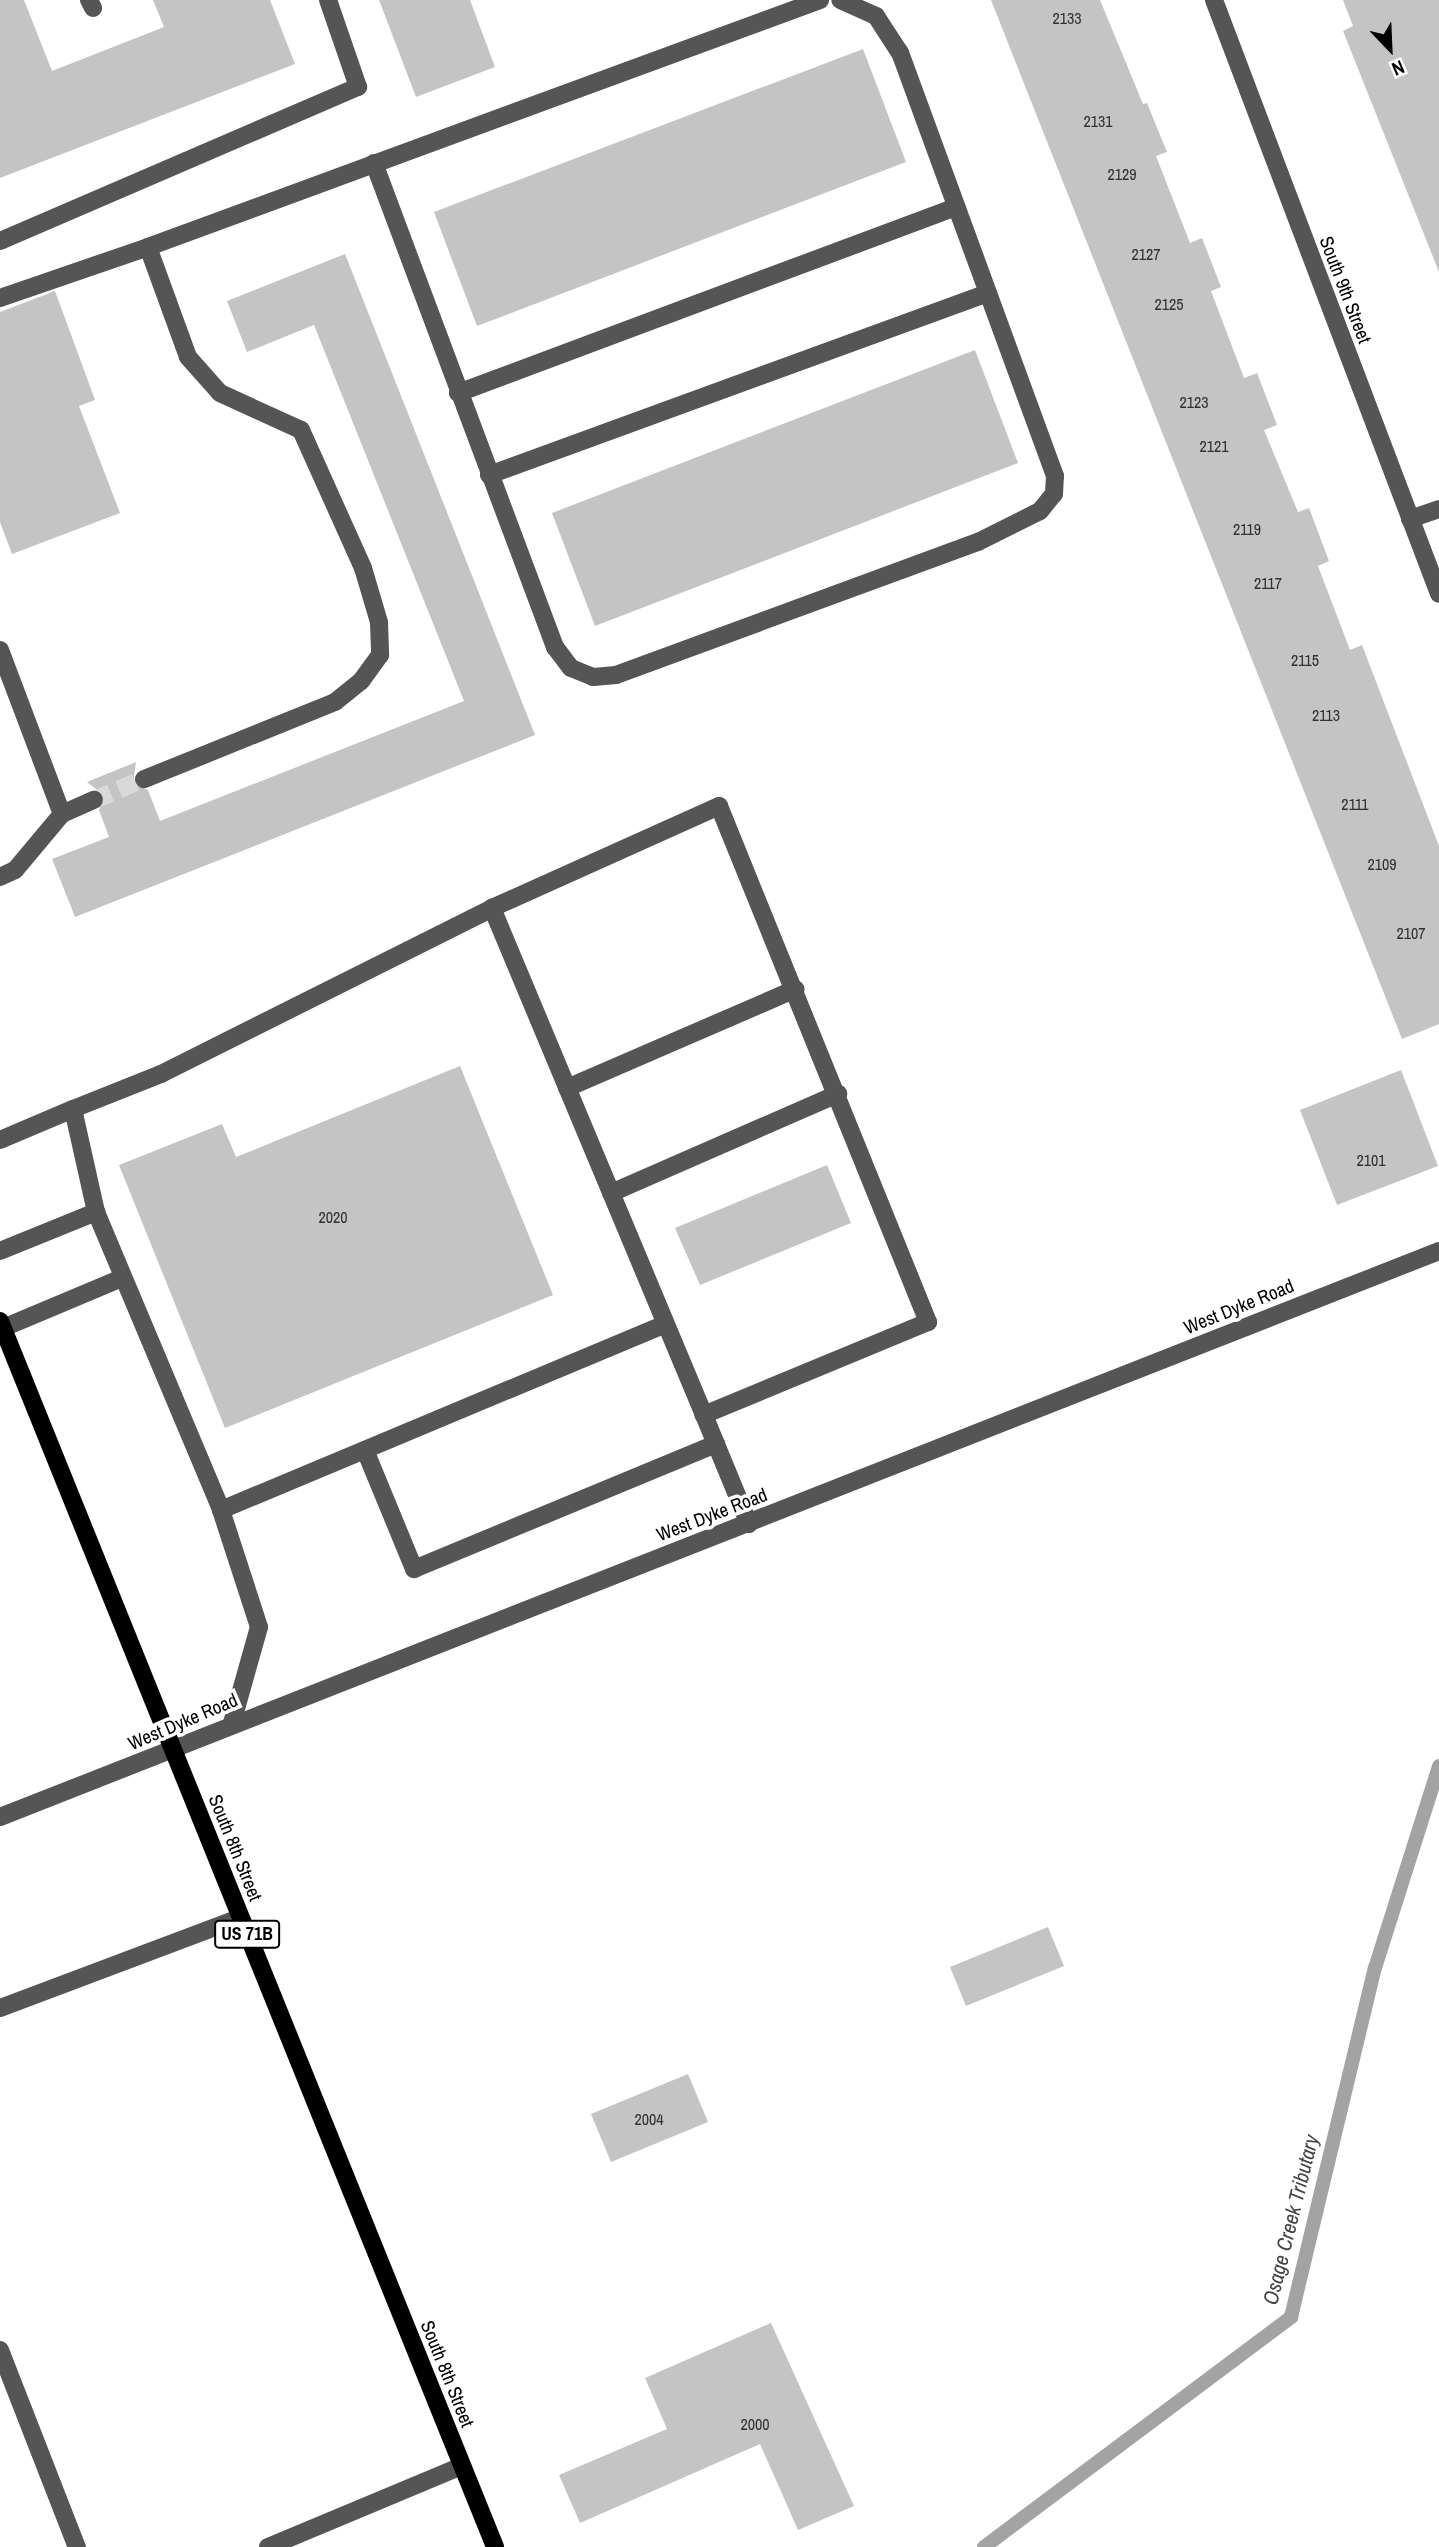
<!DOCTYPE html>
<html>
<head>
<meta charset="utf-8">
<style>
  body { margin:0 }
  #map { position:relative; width:1439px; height:2547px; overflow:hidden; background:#fff; font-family:"Archivo Narrow",sans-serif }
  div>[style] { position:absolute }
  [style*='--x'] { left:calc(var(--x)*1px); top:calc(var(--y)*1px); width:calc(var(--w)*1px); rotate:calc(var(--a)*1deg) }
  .stream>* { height:14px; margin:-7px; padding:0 7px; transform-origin:7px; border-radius:7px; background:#a3a3a3 }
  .building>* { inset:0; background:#c4c4c4 }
  .minor-tunnel>* { height:18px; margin-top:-9px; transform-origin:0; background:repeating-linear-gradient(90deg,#d9d9d9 0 18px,transparent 0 27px) }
  .minor>* { height:18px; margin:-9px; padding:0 9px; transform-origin:9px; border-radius:9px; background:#555 }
  .major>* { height:18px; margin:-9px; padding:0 9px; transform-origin:9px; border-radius:9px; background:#000 }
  span { translate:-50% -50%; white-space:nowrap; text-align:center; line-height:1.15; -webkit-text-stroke:7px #fff; paint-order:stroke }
  .number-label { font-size:16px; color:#313131 }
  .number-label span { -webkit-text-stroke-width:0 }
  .shield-label span { padding:2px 5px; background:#fff; border:2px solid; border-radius:5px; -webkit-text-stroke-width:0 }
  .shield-label { font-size:18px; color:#000; font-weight:700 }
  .street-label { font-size:19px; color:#000 }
  .water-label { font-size:21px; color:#444; font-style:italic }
  .north { position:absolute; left:1355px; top:14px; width:70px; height:70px; -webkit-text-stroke:5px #fff; paint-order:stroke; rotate:157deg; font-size:19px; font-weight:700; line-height:28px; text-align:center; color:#000 }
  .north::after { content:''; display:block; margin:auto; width:24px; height:32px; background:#000; clip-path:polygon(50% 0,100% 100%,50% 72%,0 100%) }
</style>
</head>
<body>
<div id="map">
  <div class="stream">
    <i style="--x:984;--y:2547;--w:384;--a:-36.8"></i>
    <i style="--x:1291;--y:2317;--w:359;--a:-76.5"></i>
    <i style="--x:1375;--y:1968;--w:212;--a:-72.4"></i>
  </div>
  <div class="building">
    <i style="clip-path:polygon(0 0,24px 0,52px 71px,164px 27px,153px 0,270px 0,295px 64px,0 178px)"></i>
    <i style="clip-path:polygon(379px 0,470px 0,495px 67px,416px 97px)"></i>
    <i style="clip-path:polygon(991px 0,1100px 0,1143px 104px,1147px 103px,1167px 152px,1156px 156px,1190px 243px,1202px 238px,1221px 287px,1211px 291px,1244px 378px,1257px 373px,1277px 425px,1264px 430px,1298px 512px,1309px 508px,1329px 561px,1318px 566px,1350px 650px,1362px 645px,1439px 846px,1439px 1024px,1402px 1039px)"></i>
    <i style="clip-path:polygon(1343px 0,1439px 0,1439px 272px,1343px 31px,1353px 26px)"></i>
    <i style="clip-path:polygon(863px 49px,906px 162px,477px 326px,434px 212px)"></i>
    <i style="clip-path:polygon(345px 254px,535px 735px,75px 917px,52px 859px,109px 837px,99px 810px,105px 796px,87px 782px,136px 762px,133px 783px,148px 790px,160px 821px,464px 701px,314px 325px,247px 352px,227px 301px)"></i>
    <i style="clip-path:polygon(55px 291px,95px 400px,79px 406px,120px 513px,12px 554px,0 522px,0 312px)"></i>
    <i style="clip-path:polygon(975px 350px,1018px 463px,595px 626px,552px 513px)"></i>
    <i style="clip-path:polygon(460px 1066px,553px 1295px,225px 1428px,119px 1165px,222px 1124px,236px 1157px)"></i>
    <i style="clip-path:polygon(1401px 1070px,1438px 1166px,1337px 1205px,1300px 1110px)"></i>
    <i style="clip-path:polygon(827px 1165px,851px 1223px,700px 1285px,675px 1228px)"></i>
    <i style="clip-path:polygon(1048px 1927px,1064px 1966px,966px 2006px,950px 1967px)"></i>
    <i style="clip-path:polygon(688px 2074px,708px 2122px,611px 2162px,591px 2114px)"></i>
    <i style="clip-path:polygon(771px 2323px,854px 2506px,798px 2530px,760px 2444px,580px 2523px,559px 2475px,667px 2429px,645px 2378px)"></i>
  </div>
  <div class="minor-tunnel">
    <i style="--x:94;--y:800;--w:54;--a:-22.8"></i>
  </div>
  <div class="minor">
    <i style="--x:89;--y:0;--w:9;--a:63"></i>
    <i style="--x:1214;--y:0;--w:635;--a:69.25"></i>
    <i style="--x:374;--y:163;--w:517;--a:69.5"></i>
    <i style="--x:555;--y:647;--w:26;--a:53"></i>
    <i style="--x:571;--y:668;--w:24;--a:22"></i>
    <i style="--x:593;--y:677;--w:23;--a:-5"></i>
    <i style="--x:616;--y:675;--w:386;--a:-20.2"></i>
    <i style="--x:978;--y:542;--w:69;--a:-26.6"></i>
    <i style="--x:1040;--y:511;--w:22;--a:-51"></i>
    <i style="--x:1054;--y:494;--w:18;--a:-87"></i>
    <i style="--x:1055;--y:476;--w:451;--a:-110.1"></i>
    <i style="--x:900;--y:53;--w:44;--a:-123"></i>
    <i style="--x:876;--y:16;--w:39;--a:-156"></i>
    <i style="--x:0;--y:241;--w:390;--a:-23.3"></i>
    <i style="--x:358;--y:87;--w:92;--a:-109"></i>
    <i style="--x:148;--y:247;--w:716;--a:-20.18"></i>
    <i style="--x:0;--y:298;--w:157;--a:-19"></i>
    <i style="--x:148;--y:247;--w:117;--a:70"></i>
    <i style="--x:188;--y:357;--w:48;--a:48.4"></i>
    <i style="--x:220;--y:393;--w:89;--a:24.6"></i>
    <i style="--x:301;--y:430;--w:151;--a:65.8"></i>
    <i style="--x:363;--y:568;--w:56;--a:73.5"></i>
    <i style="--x:379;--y:622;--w:33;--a:88"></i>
    <i style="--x:380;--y:655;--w:32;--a:126"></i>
    <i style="--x:361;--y:681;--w:33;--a:141"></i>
    <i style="--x:335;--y:702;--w:206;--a:158"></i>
    <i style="--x:458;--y:393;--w:532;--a:-20.48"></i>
    <i style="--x:489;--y:475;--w:531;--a:-20.04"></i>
    <i style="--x:1410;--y:519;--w:31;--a:-19"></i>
    <i style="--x:0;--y:650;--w:175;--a:69.3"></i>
    <i style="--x:62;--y:814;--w:73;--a:130"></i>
    <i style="--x:15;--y:870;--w:17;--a:155"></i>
    <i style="--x:62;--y:814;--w:35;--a:-24"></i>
    <i style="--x:567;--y:1088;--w:249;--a:-23.4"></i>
    <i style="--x:73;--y:1109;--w:95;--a:-21.7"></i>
    <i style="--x:161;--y:1074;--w:370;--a:-26.6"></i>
    <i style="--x:492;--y:908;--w:249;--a:-24.2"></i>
    <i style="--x:719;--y:806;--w:557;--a:67.95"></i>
    <i style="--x:928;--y:1322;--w:243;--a:157.5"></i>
    <i style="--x:704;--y:1415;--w:550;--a:-112.69"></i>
    <i style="--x:0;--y:1140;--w:79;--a:-23"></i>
    <i style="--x:73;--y:1109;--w:106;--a:77.4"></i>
    <i style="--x:96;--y:1212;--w:323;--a:67.2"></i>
    <i style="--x:221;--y:1510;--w:123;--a:72"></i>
    <i style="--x:259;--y:1627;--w:100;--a:105.7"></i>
    <i style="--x:611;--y:1193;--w:248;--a:-23.6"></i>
    <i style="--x:0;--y:1251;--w:104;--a:-22.1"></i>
    <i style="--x:3;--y:1328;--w:129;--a:-22.8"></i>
    <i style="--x:704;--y:1415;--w:118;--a:67.6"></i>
    <i style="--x:365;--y:1450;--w:129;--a:67.6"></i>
    <i style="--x:414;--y:1569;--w:327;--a:-22.5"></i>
    <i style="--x:221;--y:1510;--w:481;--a:-22.7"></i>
    <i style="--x:0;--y:1817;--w:1546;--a:-21.47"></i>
    <i style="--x:0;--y:2008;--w:256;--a:-20.6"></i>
    <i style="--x:0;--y:2350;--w:212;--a:68.7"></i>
    <i style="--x:268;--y:2547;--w:210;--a:-22.7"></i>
  </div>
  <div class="major">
    <i style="--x:0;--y:1321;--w:1322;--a:68.01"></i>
  </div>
  <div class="number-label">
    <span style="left:1067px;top:18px">2133</span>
    <span style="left:1098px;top:121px">2131</span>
    <span style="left:1122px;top:174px">2129</span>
    <span style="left:1146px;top:254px">2127</span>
    <span style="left:1169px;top:304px">2125</span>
    <span style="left:1194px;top:402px">2123</span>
    <span style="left:1214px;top:446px">2121</span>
    <span style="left:1247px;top:529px">2119</span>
    <span style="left:1268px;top:583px">2117</span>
    <span style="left:1305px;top:660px">2115</span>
    <span style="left:1326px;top:715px">2113</span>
    <span style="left:1355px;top:804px">2111</span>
    <span style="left:1382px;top:864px">2109</span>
    <span style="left:1411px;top:933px">2107</span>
    <span style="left:1371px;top:1160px">2101</span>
    <span style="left:333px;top:1217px">2020</span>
    <span style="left:649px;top:2119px">2004</span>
    <span style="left:755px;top:2424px">2000</span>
  </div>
  <div class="shield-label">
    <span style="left:247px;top:1934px">US 71B</span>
  </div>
  <div class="street-label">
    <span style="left:1345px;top:290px;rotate:69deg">South 9th Street</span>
    <span style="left:1239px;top:1307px;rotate:-22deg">West Dyke Road</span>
    <span style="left:712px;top:1515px;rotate:-21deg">West Dyke Road</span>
    <span style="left:183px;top:1722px;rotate:-23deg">West Dyke Road</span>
    <span style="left:235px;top:1848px;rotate:68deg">South 8th Street</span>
    <span style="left:447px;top:2374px;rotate:68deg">South 8th Street</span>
  </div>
  <div class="water-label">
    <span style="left:1291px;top:2220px;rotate:-76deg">Osage Creek Tributary</span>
  </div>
  <div class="north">N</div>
</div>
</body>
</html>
